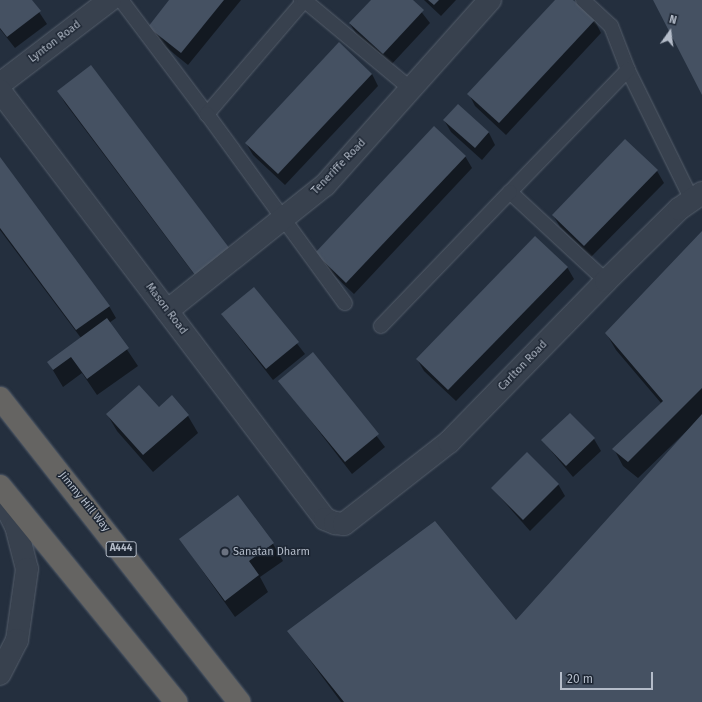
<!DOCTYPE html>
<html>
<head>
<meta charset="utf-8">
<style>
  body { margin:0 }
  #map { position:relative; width:702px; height:702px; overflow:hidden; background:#242f3e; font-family:"Fira Sans",sans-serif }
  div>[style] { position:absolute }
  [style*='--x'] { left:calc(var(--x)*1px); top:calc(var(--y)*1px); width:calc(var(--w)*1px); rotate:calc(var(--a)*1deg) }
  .shadow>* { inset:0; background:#0007 }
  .building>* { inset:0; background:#455162 }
  .roads { filter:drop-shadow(0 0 1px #565f6c) drop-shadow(0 0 1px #565f6c) }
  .service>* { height:14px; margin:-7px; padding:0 7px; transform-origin:7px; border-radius:7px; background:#38414e }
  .minor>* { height:22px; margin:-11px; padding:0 11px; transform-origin:11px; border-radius:11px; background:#38414e }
  .trunk>* { height:22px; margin:-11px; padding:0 11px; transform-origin:11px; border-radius:11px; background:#656462 }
  .dots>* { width:11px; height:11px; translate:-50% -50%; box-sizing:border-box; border:2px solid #1d2633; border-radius:50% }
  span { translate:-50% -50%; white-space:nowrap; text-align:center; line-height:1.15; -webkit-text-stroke:3px #1d2633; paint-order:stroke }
  .shield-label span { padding:1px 3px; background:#1d2633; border:1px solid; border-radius:3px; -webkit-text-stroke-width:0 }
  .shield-label { font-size:10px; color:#b4bcc9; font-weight:700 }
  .street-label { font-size:11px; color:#b4bcc9 }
  .poi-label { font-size:11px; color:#b4bcc9 }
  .left { translate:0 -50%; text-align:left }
  .north { position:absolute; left:650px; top:12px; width:40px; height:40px; -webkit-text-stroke:3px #1d2633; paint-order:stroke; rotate:14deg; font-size:11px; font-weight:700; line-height:16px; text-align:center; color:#b4bcc9 }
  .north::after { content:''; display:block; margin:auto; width:14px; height:18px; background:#b4bcc9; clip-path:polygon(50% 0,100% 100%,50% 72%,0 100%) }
  .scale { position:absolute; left:560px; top:672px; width:93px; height:18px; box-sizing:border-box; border:2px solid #b4bcc9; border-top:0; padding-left:5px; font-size:12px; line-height:14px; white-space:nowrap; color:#b4bcc9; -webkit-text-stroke:3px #1d2633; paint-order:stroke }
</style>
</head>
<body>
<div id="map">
  <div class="shadow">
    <i style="clip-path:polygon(0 0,31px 0,47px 24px,15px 48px,0 29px)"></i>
    <i style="clip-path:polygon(171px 0,241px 0,188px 65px,156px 39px,149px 27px)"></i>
    <i style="clip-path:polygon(372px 0,412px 0,430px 23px,390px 66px,357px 35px,350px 24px)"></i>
    <i style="clip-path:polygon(424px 0,456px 0,441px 16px)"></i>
    <i style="clip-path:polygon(556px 0,572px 0,595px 21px,601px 33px,506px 135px,475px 106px,469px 94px)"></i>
    <i style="clip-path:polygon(372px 74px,378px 86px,285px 185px,253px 155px,246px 143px)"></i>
    <i style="clip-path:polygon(58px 91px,229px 250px,203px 286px,65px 103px)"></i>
    <i style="clip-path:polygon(458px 105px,489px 133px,495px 145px,482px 160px,451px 132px,444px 120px)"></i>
    <i style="clip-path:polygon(465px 156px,472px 168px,354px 294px,323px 265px,316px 254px)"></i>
    <i style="clip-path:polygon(0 159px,109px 306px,116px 318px,109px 323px,138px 366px,97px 395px,82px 373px,63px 387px,48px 362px,81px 338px,0 230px)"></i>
    <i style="clip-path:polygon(657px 171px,664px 183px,591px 257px,560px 227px,553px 215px)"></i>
    <i style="clip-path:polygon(702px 233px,702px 702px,341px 702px,289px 632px,516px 622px,700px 418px,638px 478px,623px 466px,614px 449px,661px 403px,616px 350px,606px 333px)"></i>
    <i style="clip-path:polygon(567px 267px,574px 279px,456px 401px,424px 371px,417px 359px)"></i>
    <i style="clip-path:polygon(254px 288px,305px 354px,273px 380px,222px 315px)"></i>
    <i style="clip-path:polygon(313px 353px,385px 447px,352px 474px,280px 381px)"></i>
    <i style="clip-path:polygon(158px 408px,188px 416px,198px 433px,153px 472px,117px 431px,107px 414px)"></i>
    <i style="clip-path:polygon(594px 439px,601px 451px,573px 477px,542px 440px)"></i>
    <i style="clip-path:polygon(558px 484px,565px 496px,530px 531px,492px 488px)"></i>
    <i style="clip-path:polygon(180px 539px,273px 544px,283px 561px,260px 577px,268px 592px,235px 617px)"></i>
  </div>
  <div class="building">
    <i style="clip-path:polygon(0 0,32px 0,41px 11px,7px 37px,0 28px)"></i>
    <i style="clip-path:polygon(169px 0,224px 0,181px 53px,148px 27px)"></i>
    <i style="clip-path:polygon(371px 0,413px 0,424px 10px,383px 54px,349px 23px)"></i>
    <i style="clip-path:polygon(428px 0,439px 0,434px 5px)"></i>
    <i style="clip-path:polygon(555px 0,573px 0,595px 20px,499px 123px,467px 94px)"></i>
    <i style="clip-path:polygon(653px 0,702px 0,702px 95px,684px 60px)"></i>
    <i style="clip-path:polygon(339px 42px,372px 74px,278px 174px,245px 143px)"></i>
    <i style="clip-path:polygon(91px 65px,230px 249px,195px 275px,57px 91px)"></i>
    <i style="clip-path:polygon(458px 104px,489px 132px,475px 148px,443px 120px)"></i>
    <i style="clip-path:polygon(434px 126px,466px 156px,346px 283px,315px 253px)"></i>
    <i style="clip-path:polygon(625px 139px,658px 170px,584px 246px,552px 215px)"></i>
    <i style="clip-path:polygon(0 157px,110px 306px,76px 330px,0 228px)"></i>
    <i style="clip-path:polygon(702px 231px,702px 388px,628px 462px,612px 449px,663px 401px,605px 333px)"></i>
    <i style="clip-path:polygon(535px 236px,568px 267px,448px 390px,416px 359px)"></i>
    <i style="clip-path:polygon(254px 287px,299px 342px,266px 369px,221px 314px)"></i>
    <i style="clip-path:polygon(107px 318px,129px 348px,87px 379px,71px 357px,53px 370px,47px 362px)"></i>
    <i style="clip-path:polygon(313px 352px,379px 434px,345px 462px,278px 381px)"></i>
    <i style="clip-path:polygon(139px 385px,159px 407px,172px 395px,189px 415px,143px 455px,106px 414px)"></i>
    <i style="clip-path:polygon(570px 413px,595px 438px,566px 466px,541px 440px)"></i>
    <i style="clip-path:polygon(702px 414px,702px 702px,344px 702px,287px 631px,435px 521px,516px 620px)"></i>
    <i style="clip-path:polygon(527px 452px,559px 484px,523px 520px,491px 488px)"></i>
    <i style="clip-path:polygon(238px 495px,274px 543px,249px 561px,259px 575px,225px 601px,179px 539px)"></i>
  </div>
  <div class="roads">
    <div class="service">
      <i style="--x:121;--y:0;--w:143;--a:53"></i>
      <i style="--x:301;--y:0;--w:3;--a:45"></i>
      <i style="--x:303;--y:2;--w:148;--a:130.6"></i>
      <i style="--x:207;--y:114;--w:234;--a:53.9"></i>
      <i style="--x:304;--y:0;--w:139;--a:39.8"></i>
      <i style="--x:583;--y:0;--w:38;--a:43"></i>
      <i style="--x:611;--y:26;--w:47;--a:68.9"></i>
      <i style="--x:628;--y:70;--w:145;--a:63.8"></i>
      <i style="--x:606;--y:281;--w:131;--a:-137.2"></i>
      <i style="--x:510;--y:192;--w:170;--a:-46"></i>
      <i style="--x:381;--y:326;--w:186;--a:-46.1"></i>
    </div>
    <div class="minor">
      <i style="--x:0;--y:84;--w:138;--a:-37.4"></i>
      <i style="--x:0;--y:91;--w:537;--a:52.79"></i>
      <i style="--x:325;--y:519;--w:11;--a:22"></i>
      <i style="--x:335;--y:523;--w:9;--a:6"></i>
      <i style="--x:344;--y:524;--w:133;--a:-38"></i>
      <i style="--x:449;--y:442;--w:225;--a:-45.7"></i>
      <i style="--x:606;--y:281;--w:103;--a:-44.6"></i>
      <i style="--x:679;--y:209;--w:28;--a:-35"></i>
      <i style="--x:167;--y:311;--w:202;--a:-38.6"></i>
      <i style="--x:325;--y:185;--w:248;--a:-48.3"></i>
      <i style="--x:0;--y:495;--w:35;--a:63"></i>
      <i style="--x:16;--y:526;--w:44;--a:75.7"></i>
      <i style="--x:27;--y:569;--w:72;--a:98"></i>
      <i style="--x:17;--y:640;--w:38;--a:117"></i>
    </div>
    <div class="trunk">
      <i style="--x:0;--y:398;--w:387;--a:51.8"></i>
      <i style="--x:0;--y:486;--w:279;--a:50.8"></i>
    </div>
  </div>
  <div class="dots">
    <i style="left:225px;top:552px;background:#6b7280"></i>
  </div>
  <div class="shield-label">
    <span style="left:121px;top:549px">A444</span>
  </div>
  <div class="street-label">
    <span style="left:55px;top:42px;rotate:-37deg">Lynton Road</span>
    <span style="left:339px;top:167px;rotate:-46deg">Teneriffe Road</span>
    <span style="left:166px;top:309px;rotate:53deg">Mason Road</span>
    <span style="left:523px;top:366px;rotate:-46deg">Carlton Road</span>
    <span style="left:84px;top:502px;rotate:51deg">Jimmy Hill Way</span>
  </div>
  <div class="poi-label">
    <span class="left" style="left:233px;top:552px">Sanatan Dharm</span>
  </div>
  <div class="north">N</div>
  <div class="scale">20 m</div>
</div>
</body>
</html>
